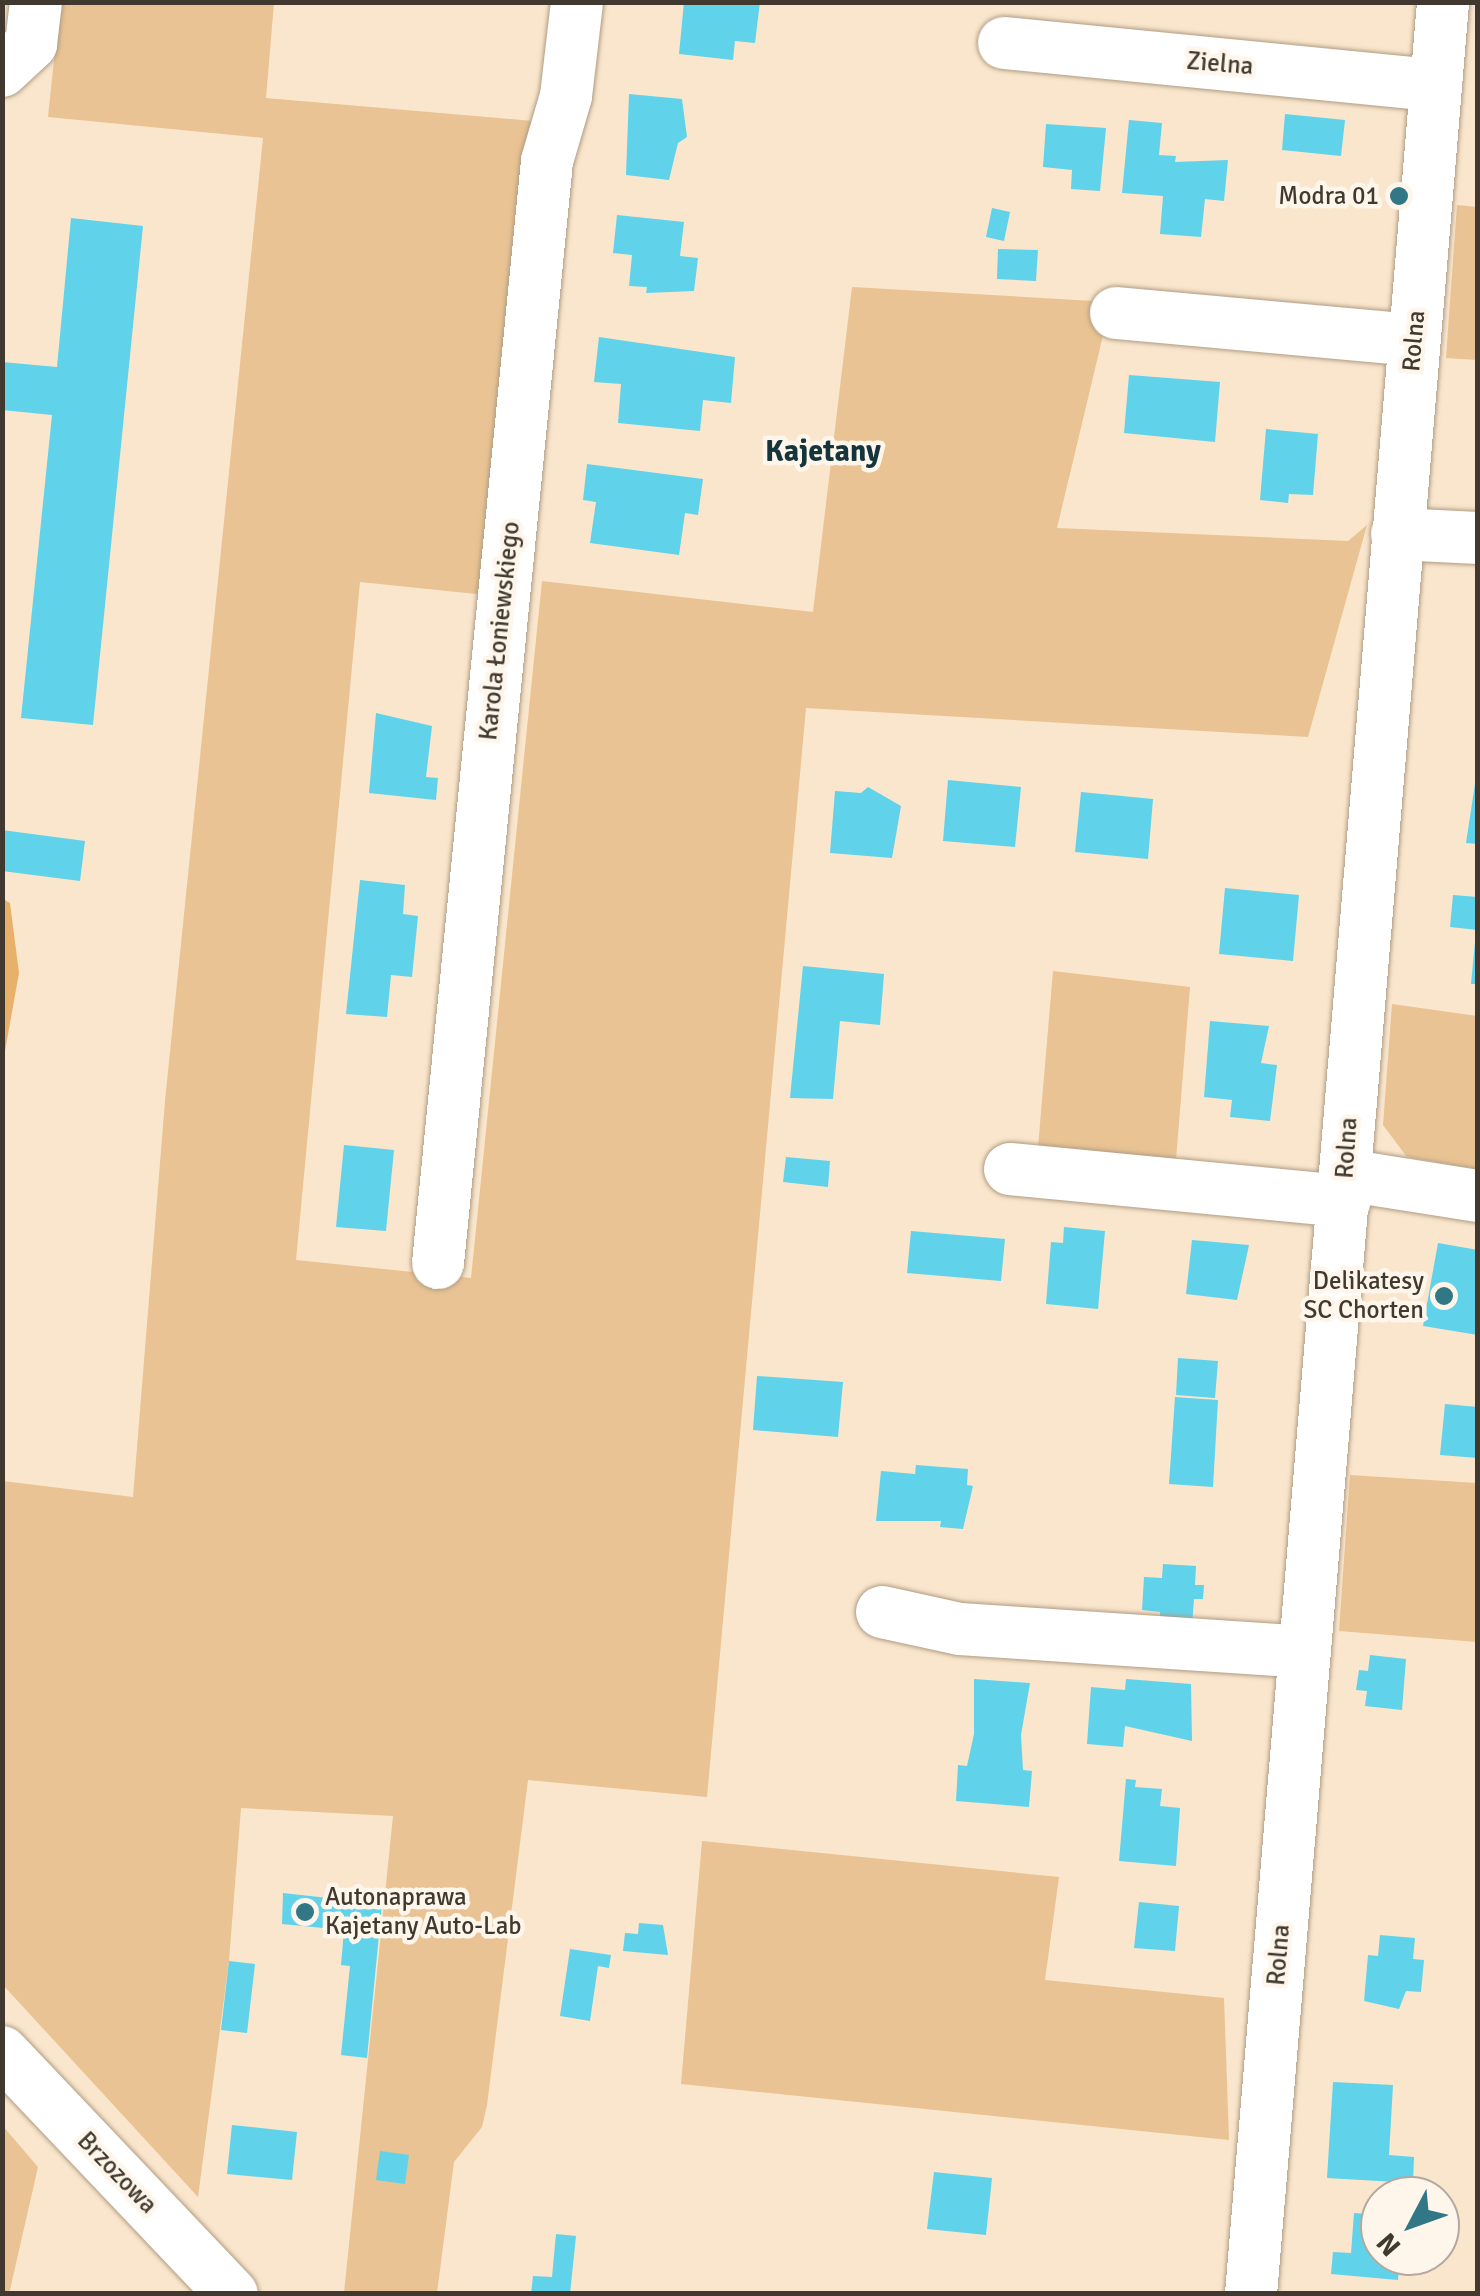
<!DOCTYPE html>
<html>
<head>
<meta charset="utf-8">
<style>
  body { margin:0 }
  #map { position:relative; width:1480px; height:2296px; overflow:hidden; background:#fae6cc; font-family:Signika,sans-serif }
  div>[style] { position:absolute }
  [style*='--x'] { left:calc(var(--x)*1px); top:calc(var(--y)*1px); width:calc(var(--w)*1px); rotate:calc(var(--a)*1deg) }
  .green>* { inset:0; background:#e9c393 }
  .water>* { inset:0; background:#e7b16a }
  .building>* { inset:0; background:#60d2ea }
  .roads { filter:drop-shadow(0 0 2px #af9c84) drop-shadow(0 0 2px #af9c84) }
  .minor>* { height:52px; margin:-26px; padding:0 26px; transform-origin:26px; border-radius:26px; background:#fff }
  .dots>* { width:28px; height:28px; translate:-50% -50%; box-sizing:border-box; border:5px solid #fef5eb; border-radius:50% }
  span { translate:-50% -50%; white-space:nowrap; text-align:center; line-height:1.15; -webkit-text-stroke:9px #fef5eb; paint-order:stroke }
  .street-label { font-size:25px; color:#41392f }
  .poi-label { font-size:25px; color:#41392f }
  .right { translate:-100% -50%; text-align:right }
  .left { translate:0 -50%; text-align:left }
  .quarter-label { font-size:30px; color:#14353b; font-weight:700 }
  .frame { position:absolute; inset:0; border:5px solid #41392f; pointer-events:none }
  .north { position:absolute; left:1360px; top:2176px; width:100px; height:100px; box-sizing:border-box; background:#fef5eb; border:2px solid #b2aaa0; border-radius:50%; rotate:229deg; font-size:28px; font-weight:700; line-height:40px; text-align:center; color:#41392f }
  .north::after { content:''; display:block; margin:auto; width:35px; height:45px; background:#327785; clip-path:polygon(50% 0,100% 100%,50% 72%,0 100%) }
</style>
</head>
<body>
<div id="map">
  <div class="green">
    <i style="clip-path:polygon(60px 3px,274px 3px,266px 98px,533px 121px,486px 595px,360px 582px,296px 1260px,471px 1278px,542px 581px,813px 612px,852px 287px,1111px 302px,1057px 528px,1348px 541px,1367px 525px,1308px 737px,806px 708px,707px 1797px,528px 1780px,487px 2105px,482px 2127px,454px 2162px,437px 2293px,344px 2293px,393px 1816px,241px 1808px,229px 1961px,198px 2197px,3px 1985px,3px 1481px,133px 1497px,165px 1101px,263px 138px,48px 117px)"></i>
    <i style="clip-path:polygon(1457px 205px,1477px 207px,1477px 360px,1446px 358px)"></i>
    <i style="clip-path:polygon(1053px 971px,1190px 987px,1175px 1172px,1037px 1159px)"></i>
    <i style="clip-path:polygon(1392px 1004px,1477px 1016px,1477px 1169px,1407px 1157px,1383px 1125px)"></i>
    <i style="clip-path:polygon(1350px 1475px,1477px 1483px,1477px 1642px,1339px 1631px)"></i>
    <i style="clip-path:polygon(702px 1841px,1059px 1877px,1045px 1980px,1224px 1998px,1229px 2140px,681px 2084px)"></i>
    <i style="clip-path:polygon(2px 2125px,38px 2167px,9px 2294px,2px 2293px)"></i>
  </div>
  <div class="water">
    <i style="clip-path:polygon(3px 899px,10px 903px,19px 973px,3px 1062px)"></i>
  </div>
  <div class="building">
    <i style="clip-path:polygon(684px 2px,760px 2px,755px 43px,735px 41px,733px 60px,679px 54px)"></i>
    <i style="clip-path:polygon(629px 94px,682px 99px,687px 137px,678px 143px,669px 180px,626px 175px)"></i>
    <i style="clip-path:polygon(1285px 114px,1345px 120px,1341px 156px,1282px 150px)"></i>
    <i style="clip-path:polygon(1129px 120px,1162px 123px,1159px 155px,1176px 156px,1175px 162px,1228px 160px,1224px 201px,1205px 199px,1201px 237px,1160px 234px,1163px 196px,1122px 193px)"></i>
    <i style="clip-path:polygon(1046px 124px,1106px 128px,1100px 191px,1071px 189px,1072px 170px,1043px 167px)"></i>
    <i style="clip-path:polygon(992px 208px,1010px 212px,1004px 241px,986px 237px)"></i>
    <i style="clip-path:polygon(617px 215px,684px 222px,680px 256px,698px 258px,694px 291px,646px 293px,647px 287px,629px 286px,632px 255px,613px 253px)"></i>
    <i style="clip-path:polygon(71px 218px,143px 226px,93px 725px,21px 718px,52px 415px,2px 410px,2px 362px,57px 367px)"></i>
    <i style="clip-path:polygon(998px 249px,1038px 250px,1036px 281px,997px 279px)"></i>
    <i style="clip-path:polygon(599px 337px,735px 357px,731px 403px,703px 400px,700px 431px,618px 423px,621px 384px,594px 382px)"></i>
    <i style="clip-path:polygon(1129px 375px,1220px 382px,1215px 442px,1124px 433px)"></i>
    <i style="clip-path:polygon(1266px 429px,1318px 434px,1313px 495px,1289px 494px,1288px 503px,1260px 500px)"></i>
    <i style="clip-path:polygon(587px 464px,703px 479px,698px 515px,685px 513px,679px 555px,590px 543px,596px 502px,583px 500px)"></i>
    <i style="clip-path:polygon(376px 713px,432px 726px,426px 777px,438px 778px,436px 800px,369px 793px)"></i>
    <i style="clip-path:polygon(1478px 764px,1478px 844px,1466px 843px)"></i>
    <i style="clip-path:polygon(948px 780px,1021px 787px,1015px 847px,943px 841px)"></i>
    <i style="clip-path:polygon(868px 787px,901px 806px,892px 858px,830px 853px,835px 791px,861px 793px)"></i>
    <i style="clip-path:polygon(1081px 792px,1153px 799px,1148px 859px,1075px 852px)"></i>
    <i style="clip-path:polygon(2px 830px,85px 841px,80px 881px,2px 871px)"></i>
    <i style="clip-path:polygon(360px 880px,405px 885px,403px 914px,418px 916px,412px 977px,391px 975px,387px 1017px,346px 1014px)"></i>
    <i style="clip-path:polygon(1225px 888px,1299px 895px,1293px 961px,1219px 954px)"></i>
    <i style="clip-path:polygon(1453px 895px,1478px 897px,1478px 930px,1450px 927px)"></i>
    <i style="clip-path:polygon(1475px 942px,1478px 942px,1478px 984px,1471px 984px)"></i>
    <i style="clip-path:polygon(803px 966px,884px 974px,880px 1025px,840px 1021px,833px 1099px,790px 1098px)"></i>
    <i style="clip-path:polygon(1210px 1021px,1269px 1026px,1261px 1063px,1277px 1065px,1270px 1121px,1230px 1117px,1232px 1100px,1204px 1097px)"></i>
    <i style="clip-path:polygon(344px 1145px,394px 1150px,386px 1231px,336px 1227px)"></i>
    <i style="clip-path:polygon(786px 1157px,830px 1161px,828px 1187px,783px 1182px)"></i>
    <i style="clip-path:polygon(1064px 1227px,1105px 1231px,1098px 1309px,1046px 1304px,1051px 1242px,1063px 1243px)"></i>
    <i style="clip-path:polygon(911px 1231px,1005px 1239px,1001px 1281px,907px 1273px)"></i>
    <i style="clip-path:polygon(1192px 1240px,1249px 1245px,1237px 1300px,1186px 1294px)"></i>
    <i style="clip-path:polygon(1438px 1243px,1478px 1250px,1478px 1335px,1423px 1326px)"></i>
    <i style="clip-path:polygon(1178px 1358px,1218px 1361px,1215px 1398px,1176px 1395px)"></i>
    <i style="clip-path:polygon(757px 1376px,843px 1382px,838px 1437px,753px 1430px)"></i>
    <i style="clip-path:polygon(1175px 1397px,1218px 1400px,1213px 1487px,1169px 1484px)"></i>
    <i style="clip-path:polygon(1445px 1404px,1478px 1407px,1478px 1458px,1440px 1455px)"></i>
    <i style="clip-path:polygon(916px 1465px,968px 1469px,967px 1485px,973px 1486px,963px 1529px,940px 1527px,941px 1521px,876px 1521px,881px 1471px,915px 1474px)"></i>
    <i style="clip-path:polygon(1163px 1564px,1196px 1566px,1195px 1585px,1204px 1585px,1203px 1599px,1194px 1599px,1192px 1626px,1160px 1623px,1160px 1612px,1142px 1610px,1144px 1577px,1162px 1578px)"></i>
    <i style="clip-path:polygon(1370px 1655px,1406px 1659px,1402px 1710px,1365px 1706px,1367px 1691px,1356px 1690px,1359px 1670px,1368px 1671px)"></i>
    <i style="clip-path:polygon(974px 1679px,1030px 1683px,1021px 1735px,1023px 1770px,1032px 1771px,1029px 1807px,956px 1801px,958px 1765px,967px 1766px,974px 1734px)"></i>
    <i style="clip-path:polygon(1126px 1679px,1191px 1684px,1192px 1741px,1125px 1726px,1123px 1747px,1087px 1744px,1091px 1687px,1125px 1690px)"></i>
    <i style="clip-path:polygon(1126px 1779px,1136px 1780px,1135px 1787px,1162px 1789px,1160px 1806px,1180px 1808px,1176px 1866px,1119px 1861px)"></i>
    <i style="clip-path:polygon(283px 1893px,382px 1904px,367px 2058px,341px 2055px,350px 1966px,341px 1965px,344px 1930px,282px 1924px)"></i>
    <i style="clip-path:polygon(1139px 1902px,1179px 1906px,1175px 1951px,1134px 1948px)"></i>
    <i style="clip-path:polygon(639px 1923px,663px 1925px,668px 1955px,623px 1951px,625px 1933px,638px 1934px)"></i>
    <i style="clip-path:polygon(1380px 1935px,1415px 1938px,1413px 1959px,1424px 1960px,1421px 1992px,1406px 1991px,1399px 2009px,1364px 2001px,1368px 1955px,1378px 1956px)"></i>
    <i style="clip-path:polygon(570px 1949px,611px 1955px,609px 1968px,598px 1966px,590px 2021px,560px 2016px)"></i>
    <i style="clip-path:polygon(229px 1961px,255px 1964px,247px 2033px,221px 2030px)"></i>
    <i style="clip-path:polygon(1333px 2082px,1393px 2085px,1389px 2155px,1414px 2157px,1413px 2183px,1327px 2178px)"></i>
    <i style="clip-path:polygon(232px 2125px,297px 2132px,292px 2180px,227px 2174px)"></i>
    <i style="clip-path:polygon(380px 2151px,409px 2155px,405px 2184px,376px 2180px)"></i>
    <i style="clip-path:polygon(934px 2172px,992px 2178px,986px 2235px,927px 2229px)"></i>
    <i style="clip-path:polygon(1354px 2213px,1380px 2215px,1380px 2256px,1400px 2256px,1398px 2280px,1331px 2274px,1333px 2252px,1351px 2253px)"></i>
    <i style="clip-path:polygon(556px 2234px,576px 2236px,570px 2294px,531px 2294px,533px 2276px,552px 2277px)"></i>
  </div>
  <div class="roads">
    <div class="minor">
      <i style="--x:1004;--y:43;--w:434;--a:5.6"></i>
      <i style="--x:2;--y:71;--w:40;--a:-43"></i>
      <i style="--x:31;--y:44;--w:42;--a:-83.2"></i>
      <i style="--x:1116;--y:313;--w:299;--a:5.2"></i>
      <i style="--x:1397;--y:534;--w:81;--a:2.8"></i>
      <i style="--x:1010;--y:1169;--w:336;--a:5.5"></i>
      <i style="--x:1345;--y:1175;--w:135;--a:9"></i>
      <i style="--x:438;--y:1263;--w:1107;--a:-84.35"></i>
      <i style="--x:547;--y:161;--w:68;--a:-73.7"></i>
      <i style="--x:566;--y:96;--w:95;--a:-83.3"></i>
      <i style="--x:882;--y:1612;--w:80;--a:12.3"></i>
      <i style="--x:960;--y:1629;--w:344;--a:3.8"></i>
      <i style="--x:2;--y:2052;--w:334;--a:46.5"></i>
      <i style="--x:1251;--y:2294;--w:2300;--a:-85.21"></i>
    </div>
  </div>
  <div class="dots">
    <i style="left:1399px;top:196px;background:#327785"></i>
    <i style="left:1444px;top:1296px;background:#327785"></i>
    <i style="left:305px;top:1912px;background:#327785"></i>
  </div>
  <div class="street-label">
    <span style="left:1220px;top:64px;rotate:5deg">Zielna</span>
    <span style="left:1414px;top:341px;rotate:-85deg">Rolna</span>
    <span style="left:500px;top:631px;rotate:-84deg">Karola Łoniewskiego</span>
    <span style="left:1347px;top:1148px;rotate:-86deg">Rolna</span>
    <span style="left:1279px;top:1955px;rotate:-85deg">Rolna</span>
    <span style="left:117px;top:2173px;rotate:46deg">Brzozowa</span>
  </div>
  <div class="poi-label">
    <span class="right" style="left:1379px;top:196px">Modra 01</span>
    <span class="right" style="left:1424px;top:1296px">Delikatesy<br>SC Chorten</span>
    <span class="left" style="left:325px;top:1912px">Autonaprawa<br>Kajetany Auto-Lab</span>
  </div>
  <div class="quarter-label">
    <span style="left:823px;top:452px">Kajetany</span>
  </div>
  <div class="frame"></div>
  <div class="north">N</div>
</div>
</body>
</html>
